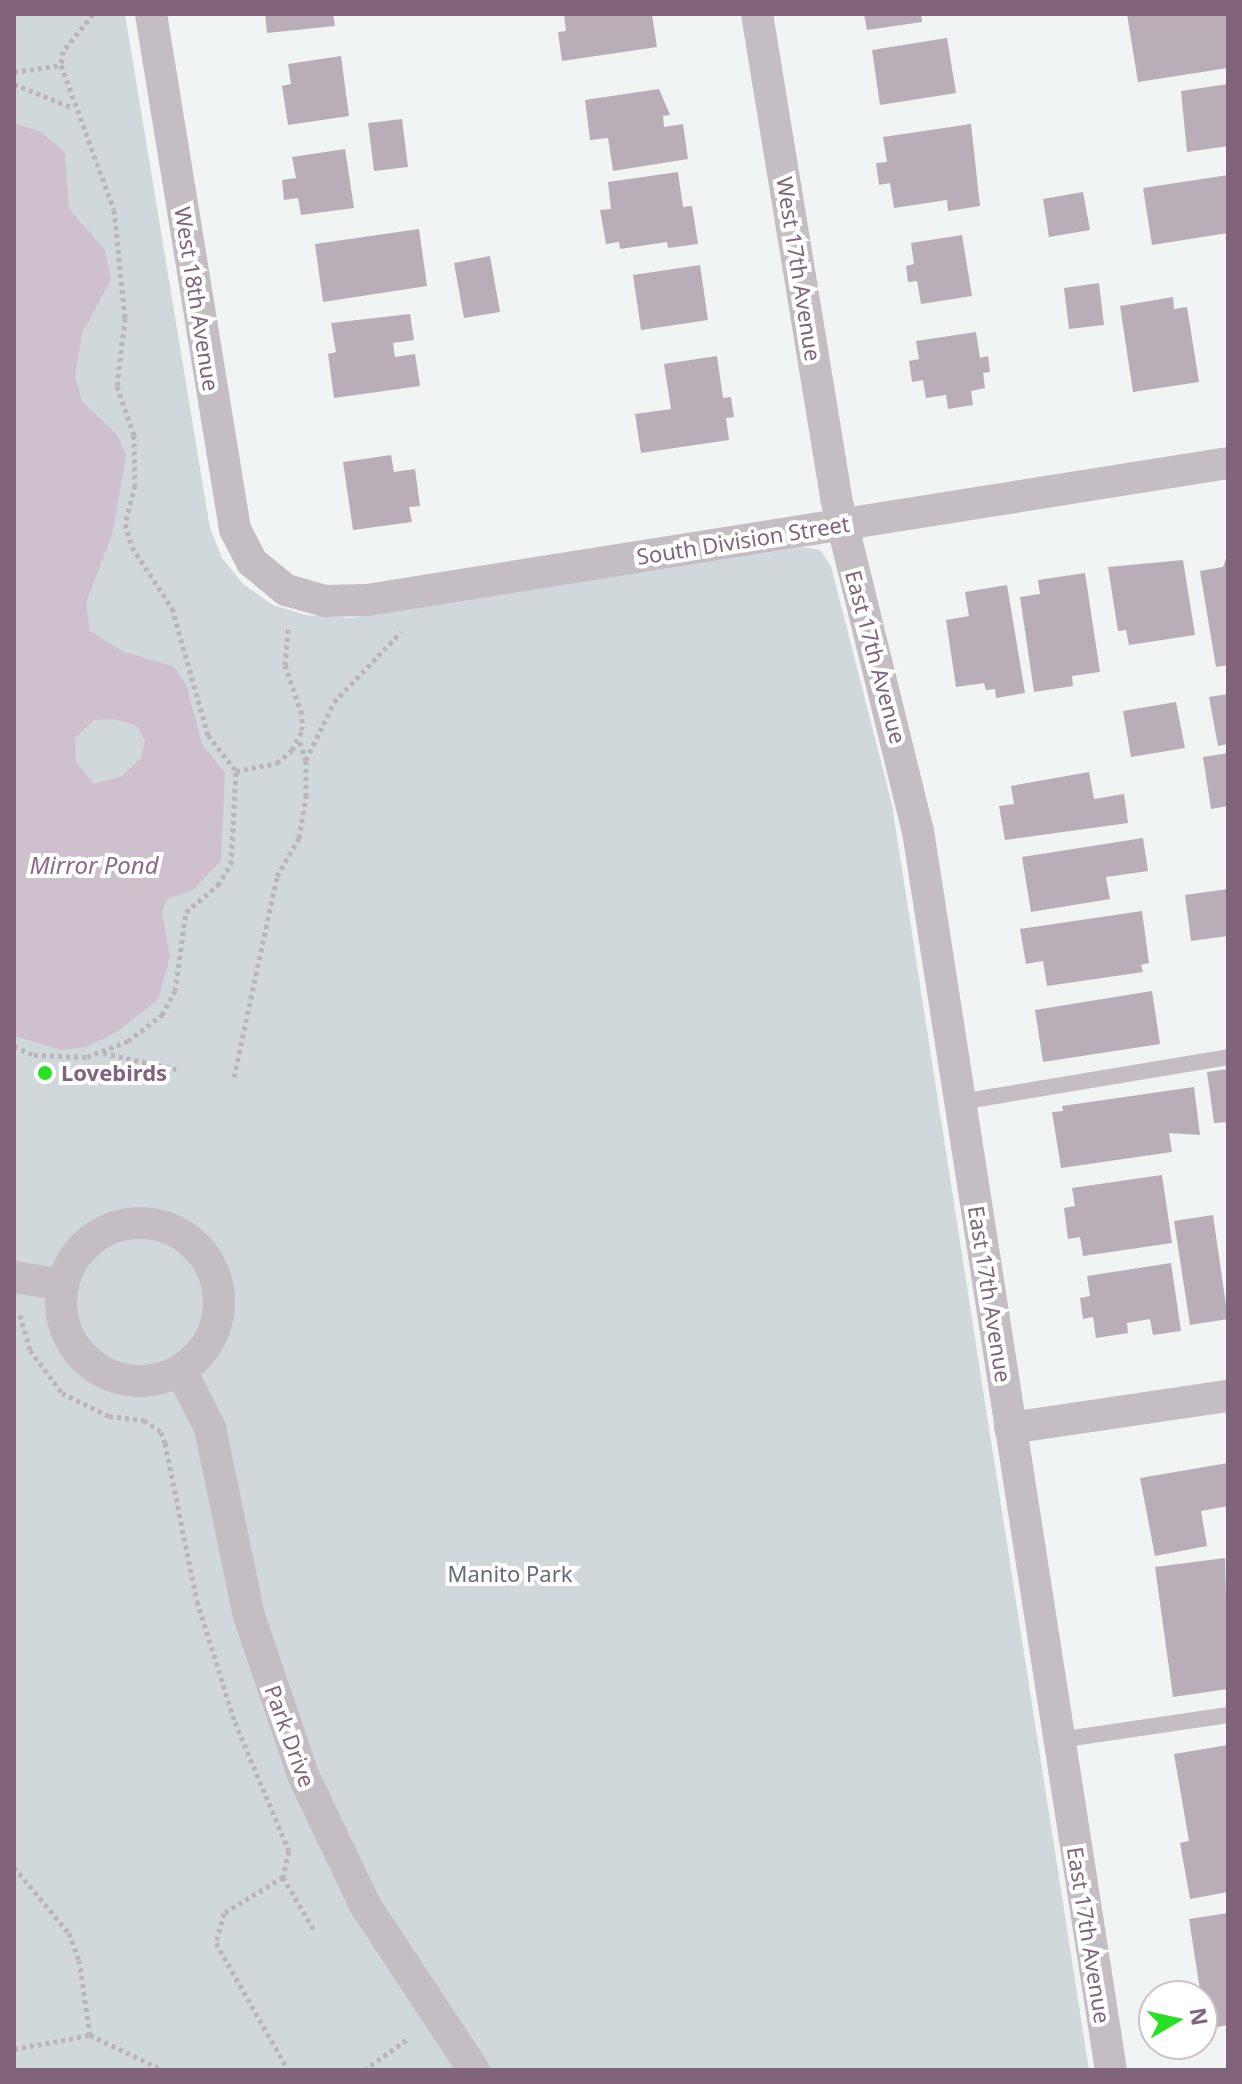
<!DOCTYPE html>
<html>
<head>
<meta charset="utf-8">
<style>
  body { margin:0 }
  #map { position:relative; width:1242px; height:2084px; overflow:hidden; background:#f0f4f3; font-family:"Noto Sans",sans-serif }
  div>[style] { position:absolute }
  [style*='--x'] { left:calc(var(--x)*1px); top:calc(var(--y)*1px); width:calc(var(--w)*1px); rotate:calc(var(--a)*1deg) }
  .green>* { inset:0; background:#d1d8db }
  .water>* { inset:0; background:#cec0cd }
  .building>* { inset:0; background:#b9aeb8 }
  .path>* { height:5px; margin-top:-2.5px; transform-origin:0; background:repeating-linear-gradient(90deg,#bbb5ba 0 4px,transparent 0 8px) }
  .lane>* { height:16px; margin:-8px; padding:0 8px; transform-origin:8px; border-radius:8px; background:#c4bdc3 }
  .street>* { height:32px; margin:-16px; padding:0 16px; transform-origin:16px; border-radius:16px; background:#c4bdc3 }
  .street>.ring { margin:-16px; padding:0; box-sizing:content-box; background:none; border:32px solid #c4bdc3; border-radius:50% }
  .dots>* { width:22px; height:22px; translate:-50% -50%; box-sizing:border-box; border:4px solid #fff; border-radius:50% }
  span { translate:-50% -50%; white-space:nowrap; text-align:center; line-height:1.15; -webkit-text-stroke:8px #fff; paint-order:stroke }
  .street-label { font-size:22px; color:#81647c }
  .poi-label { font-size:22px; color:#81647c; font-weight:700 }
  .left { translate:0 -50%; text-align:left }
  .park-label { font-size:22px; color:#626c78 }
  .water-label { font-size:24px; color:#8c698b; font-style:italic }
  .frame { position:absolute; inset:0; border:16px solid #81647c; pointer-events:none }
  .north { position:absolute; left:1138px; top:1980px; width:80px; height:80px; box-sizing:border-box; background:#fff; border:2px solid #cdc1cb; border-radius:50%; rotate:81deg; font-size:22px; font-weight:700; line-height:32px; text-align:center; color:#81647c }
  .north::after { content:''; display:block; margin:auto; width:28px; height:36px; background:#2ae025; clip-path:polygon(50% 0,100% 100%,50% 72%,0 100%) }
</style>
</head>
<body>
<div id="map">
  <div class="green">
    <i style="clip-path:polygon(14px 14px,125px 14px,210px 528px,222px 558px,243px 584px,273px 605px,306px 615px,350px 618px,803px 547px,820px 550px,831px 566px,892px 805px,1089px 2070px,14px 2070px)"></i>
  </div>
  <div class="water">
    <i style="clip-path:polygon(evenodd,14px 123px,41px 132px,65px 153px,69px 209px,105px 250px,111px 280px,82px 333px,75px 376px,82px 401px,118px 436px,126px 456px,112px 535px,86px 603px,90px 631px,124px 652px,173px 666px,186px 684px,202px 744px,225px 773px,221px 861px,193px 890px,167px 899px,162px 912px,170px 957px,158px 1000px,115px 1033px,86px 1047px,62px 1050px,14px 1036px,14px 123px,115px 719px,137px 726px,145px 741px,141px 758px,122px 776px,94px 784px,76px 762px,75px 738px,94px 720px,115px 719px)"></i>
  </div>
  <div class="building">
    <i style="clip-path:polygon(265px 14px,333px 14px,335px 26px,267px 33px)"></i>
    <i style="clip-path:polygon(564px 14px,652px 14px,657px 47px,562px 61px,558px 32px,566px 31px)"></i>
    <i style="clip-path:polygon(864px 14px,921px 14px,922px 22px,867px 30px)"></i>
    <i style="clip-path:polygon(1127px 14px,1228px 14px,1228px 68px,1138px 82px)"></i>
    <i style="clip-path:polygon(947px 38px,956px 93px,880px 105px,872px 50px)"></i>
    <i style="clip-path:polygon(341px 56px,349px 116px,288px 125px,282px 86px,291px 84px,288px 64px)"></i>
    <i style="clip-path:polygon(1228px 84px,1228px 146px,1187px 152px,1181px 91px)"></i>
    <i style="clip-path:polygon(659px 89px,670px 115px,663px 116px,664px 127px,683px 124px,688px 159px,613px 171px,608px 138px,590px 140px,585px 100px)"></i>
    <i style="clip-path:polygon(402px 119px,408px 167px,374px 171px,368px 123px)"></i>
    <i style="clip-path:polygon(971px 124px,980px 206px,948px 211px,947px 200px,894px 208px,890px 183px,879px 185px,876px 163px,887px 162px,883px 137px)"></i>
    <i style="clip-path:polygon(345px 149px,354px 208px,301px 215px,298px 198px,284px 200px,282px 180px,296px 178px,292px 157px)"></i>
    <i style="clip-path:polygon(678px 172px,683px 207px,692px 206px,698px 244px,668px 248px,667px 242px,620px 249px,619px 242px,606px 244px,600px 210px,611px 209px,608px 182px)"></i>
    <i style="clip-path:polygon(1228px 175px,1228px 233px,1152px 245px,1143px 188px)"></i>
    <i style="clip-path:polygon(1083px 192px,1090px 230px,1049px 237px,1043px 199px)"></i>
    <i style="clip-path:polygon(419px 229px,427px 286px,323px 302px,315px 244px)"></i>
    <i style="clip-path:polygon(962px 235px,972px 296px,921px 304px,917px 281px,908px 282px,906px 266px,914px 264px,911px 243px)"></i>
    <i style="clip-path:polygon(490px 256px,500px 312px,464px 318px,454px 263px)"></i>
    <i style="clip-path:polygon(700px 265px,708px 320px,641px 330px,633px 275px)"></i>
    <i style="clip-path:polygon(1099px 283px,1104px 325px,1069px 329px,1064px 288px)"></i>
    <i style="clip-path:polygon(1173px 297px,1174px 309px,1187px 307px,1199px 382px,1133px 392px,1120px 306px)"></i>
    <i style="clip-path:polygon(410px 314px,414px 340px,393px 343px,395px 357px,415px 354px,420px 386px,334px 398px,328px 354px,336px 352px,331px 323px)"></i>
    <i style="clip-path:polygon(976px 332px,980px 358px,988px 356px,990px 372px,983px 373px,985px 388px,971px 391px,973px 405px,948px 409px,946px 395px,926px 398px,923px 380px,912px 382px,909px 361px,919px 359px,916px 341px)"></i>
    <i style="clip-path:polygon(717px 356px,723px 398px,731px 397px,734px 417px,726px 418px,729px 440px,641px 453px,635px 414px,671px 409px,664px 364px)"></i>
    <i style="clip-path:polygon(391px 455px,394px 472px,415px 469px,420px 506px,409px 507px,412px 522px,353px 530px,343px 462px)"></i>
    <i style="clip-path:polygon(1228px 553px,1228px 665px,1216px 667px,1200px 571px,1223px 567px)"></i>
    <i style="clip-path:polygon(1183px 560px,1195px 635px,1129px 645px,1126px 630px,1118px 631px,1108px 567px)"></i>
    <i style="clip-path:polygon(1085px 573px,1100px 672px,1072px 676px,1073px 686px,1034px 692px,1020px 597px,1040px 594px,1038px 580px)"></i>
    <i style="clip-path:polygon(1007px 585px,1025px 693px,996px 698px,995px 689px,986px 690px,984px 683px,956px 687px,946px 620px,969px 616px,965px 592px)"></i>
    <i style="clip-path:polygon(1228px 694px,1228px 744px,1218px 746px,1209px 697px)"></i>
    <i style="clip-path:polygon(1176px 702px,1185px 748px,1131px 757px,1123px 711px)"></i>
    <i style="clip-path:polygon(1228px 753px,1228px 806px,1211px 809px,1203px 757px)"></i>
    <i style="clip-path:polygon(1089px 772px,1094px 799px,1124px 794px,1128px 823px,1005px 840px,999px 806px,1014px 804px,1011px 786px)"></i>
    <i style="clip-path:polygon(1143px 838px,1148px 871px,1106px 877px,1110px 899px,1031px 912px,1022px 857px)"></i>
    <i style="clip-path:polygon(1228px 889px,1228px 936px,1191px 941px,1185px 895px)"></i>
    <i style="clip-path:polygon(1142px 911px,1149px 963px,1141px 965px,1143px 972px,1047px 986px,1043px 961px,1026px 964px,1020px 929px)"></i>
    <i style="clip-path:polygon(1152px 991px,1160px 1044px,1043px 1062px,1035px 1010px)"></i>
    <i style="clip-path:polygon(1228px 1069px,1228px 1122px,1214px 1123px,1207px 1072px)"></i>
    <i style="clip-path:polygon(1194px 1087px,1200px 1135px,1169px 1133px,1172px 1152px,1061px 1168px,1052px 1112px,1063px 1111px,1062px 1106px)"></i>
    <i style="clip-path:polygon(1162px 1175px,1172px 1243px,1083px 1256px,1080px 1237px,1068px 1239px,1064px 1208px,1075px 1206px,1072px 1188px)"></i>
    <i style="clip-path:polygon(1213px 1215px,1228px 1319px,1190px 1325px,1174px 1221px)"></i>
    <i style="clip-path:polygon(1171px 1263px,1181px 1331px,1153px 1335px,1150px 1319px,1127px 1323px,1128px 1333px,1096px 1338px,1093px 1317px,1083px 1319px,1080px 1298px,1090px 1296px,1087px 1276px)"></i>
    <i style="clip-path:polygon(1228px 1463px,1228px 1506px,1201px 1511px,1207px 1546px,1155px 1556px,1140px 1478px)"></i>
    <i style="clip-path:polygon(1225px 1558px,1228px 1689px,1173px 1697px,1155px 1567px)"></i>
    <i style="clip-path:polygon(1228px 1745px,1228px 1892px,1190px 1899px,1180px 1843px,1189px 1841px,1174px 1754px)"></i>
    <i style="clip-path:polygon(1228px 1913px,1228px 2025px,1206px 2029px,1189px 1919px)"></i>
  </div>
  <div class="path">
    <i style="--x:93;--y:14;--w:48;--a:129"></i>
    <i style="--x:63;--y:51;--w:14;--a:98"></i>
    <i style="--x:61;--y:65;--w:154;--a:69.9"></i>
    <i style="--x:114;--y:210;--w:109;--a:84.2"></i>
    <i style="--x:125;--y:318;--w:68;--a:96.7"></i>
    <i style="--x:117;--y:386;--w:52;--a:70.9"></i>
    <i style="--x:134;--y:435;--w:50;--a:88.9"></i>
    <i style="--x:135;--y:485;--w:40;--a:104.4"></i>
    <i style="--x:125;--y:524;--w:24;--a:73"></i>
    <i style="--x:132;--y:547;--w:73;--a:56.7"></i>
    <i style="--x:172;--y:608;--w:132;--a:74.2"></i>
    <i style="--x:208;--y:735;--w:46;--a:52.1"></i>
    <i style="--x:236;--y:771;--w:42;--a:-11"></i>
    <i style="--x:277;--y:763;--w:20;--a:-41"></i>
    <i style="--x:292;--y:750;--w:22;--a:-63"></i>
    <i style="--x:302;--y:730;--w:16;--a:-90"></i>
    <i style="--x:302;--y:714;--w:52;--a:-109.1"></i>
    <i style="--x:285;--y:665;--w:38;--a:-85"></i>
    <i style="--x:14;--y:72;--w:48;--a:-8.5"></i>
    <i style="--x:14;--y:84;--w:64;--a:22.1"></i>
    <i style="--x:306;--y:760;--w:64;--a:-64.2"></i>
    <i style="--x:334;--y:702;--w:97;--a:-46.3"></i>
    <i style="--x:14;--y:1046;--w:22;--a:24"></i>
    <i style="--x:34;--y:1055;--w:53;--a:2.2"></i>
    <i style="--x:87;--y:1057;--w:44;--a:-21.3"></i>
    <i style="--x:128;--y:1041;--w:43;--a:-37.4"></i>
    <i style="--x:162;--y:1015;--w:27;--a:-62"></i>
    <i style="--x:175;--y:991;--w:80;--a:-82.1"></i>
    <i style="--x:186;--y:912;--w:42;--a:-40.2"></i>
    <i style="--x:218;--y:885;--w:25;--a:-58"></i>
    <i style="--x:231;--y:864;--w:93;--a:-86.9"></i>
    <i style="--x:103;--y:1053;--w:75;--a:12.4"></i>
    <i style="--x:234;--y:1077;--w:206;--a:-77.9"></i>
    <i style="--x:277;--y:876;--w:44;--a:-59.9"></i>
    <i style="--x:299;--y:838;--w:43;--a:-80.5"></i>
    <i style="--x:306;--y:796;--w:35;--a:-90"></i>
    <i style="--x:306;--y:761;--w:22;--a:-108"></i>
    <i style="--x:20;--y:1315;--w:36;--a:74"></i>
    <i style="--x:30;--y:1350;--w:54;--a:53.3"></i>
    <i style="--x:62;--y:1393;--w:52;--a:26.1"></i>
    <i style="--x:109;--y:1416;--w:35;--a:7"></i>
    <i style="--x:144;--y:1420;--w:21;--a:35"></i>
    <i style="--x:161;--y:1432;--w:12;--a:70"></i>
    <i style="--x:165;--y:1443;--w:161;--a:78.6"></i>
    <i style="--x:197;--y:1601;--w:127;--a:72.6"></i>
    <i style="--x:235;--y:1722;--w:140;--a:67.3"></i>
    <i style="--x:289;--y:1851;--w:27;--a:103"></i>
    <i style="--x:283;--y:1877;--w:69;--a:148.6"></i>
    <i style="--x:224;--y:1913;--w:31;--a:105"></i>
    <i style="--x:216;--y:1943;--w:146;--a:60.4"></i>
    <i style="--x:14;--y:1867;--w:86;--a:50.2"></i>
    <i style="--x:69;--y:1933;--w:29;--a:70"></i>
    <i style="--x:79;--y:1960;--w:76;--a:81.7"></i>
    <i style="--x:283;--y:1877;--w:64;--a:59.8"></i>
    <i style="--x:14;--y:2049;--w:77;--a:-10.4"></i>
    <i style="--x:90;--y:2035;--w:81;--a:25.6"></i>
    <i style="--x:364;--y:2070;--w:55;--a:-35.4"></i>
  </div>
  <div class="lane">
    <i style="--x:960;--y:1102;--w:272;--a:-9.5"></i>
    <i style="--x:1059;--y:1740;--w:171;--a:-8.4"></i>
  </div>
  <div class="street">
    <i style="--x:151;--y:14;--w:522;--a:80.74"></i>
    <i style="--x:235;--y:529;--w:37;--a:63"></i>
    <i style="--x:252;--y:562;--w:44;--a:39.5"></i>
    <i style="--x:286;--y:590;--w:41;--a:15.8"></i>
    <i style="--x:325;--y:601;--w:42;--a:-1.4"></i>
    <i style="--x:367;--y:600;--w:872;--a:-9.04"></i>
    <i style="--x:757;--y:14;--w:490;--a:80.7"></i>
    <i style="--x:836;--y:498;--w:343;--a:76.2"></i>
    <i style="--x:918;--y:831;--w:1254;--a:81.15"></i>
    <i class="ring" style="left:61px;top:1223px;width:126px;height:126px"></i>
    <i style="--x:14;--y:1277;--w:50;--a:9.3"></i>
    <i style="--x:181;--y:1371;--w:64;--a:63"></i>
    <i style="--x:210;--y:1428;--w:192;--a:78.3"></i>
    <i style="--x:249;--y:1616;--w:168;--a:71.2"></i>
    <i style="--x:303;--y:1775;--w:144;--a:64.5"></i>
    <i style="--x:365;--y:1905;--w:198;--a:56.6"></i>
    <i style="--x:1010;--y:1428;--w:220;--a:-8.4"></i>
  </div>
  <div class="dots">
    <i style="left:45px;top:1073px;background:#2ae025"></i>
  </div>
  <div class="street-label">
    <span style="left:799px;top:269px;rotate:81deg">West 17th Avenue</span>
    <span style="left:197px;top:299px;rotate:81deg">West 18th Avenue</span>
    <span style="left:743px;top:540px;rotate:-9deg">South Division Street</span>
    <span style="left:876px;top:657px;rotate:75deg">East 17th Avenue</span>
    <span style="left:990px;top:1294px;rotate:81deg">East 17th Avenue</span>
    <span style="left:290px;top:1736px;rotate:70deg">Park Drive</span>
    <span style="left:1089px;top:1935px;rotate:81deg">East 17th Avenue</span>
  </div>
  <div class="poi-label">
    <span class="left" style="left:61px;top:1073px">Lovebirds</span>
  </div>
  <div class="park-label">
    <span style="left:510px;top:1574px">Manito Park</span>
  </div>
  <div class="water-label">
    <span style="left:94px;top:865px">Mirror Pond</span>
  </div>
  <div class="frame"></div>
  <div class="north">N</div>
</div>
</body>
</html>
